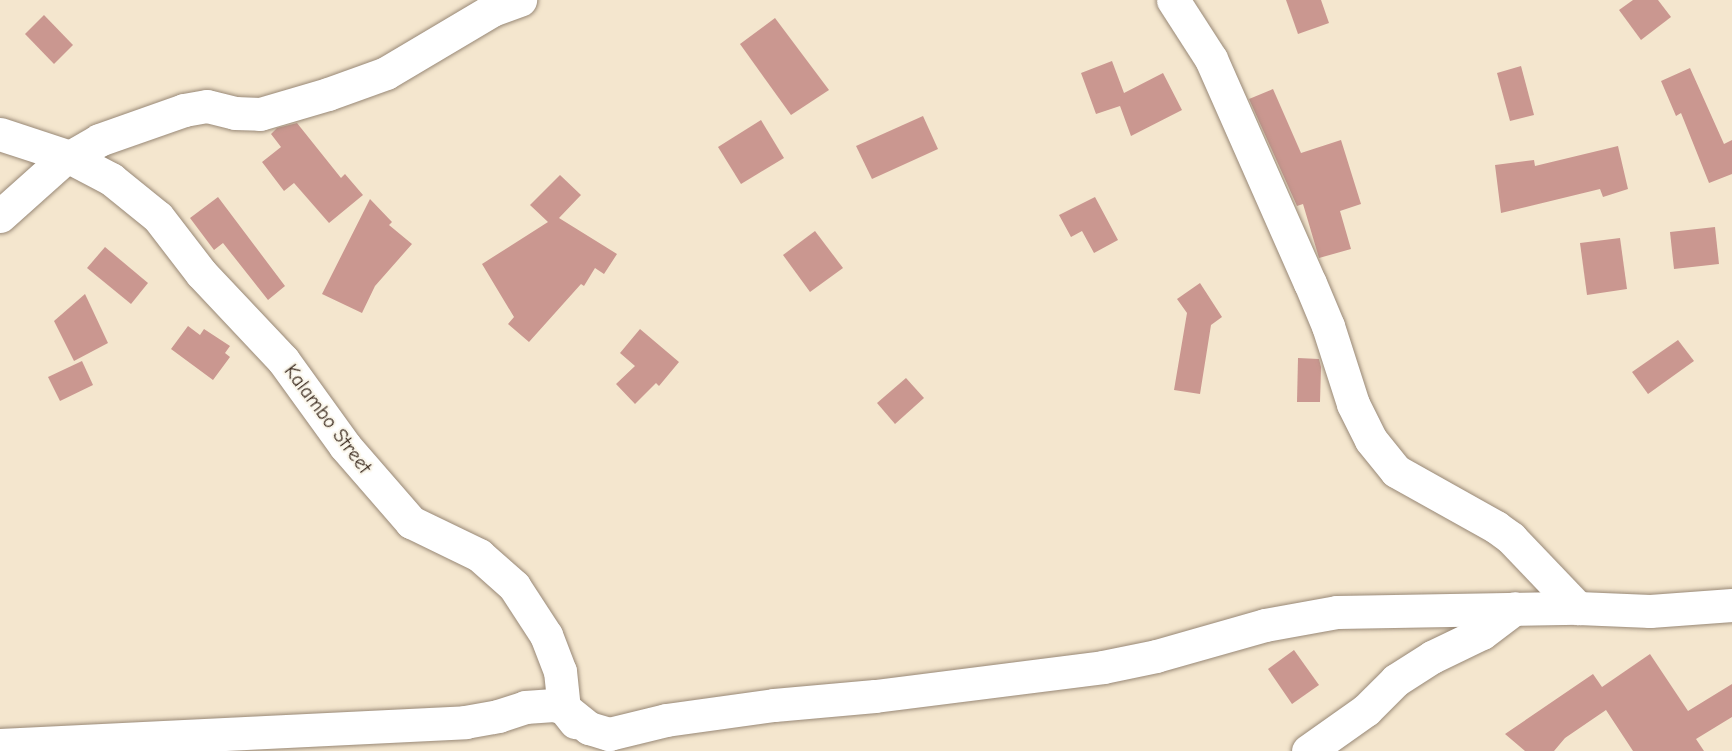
<!DOCTYPE html>
<html>
<head>
<meta charset="utf-8">
<style>
  body { margin:0 }
  #map { position:relative; width:1732px; height:751px; overflow:hidden; background:#f4e6ce; font-family:"Comic Neue",sans-serif }
  div>[style] { position:absolute }
  [style*='--x'] { left:calc(var(--x)*1px); top:calc(var(--y)*1px); width:calc(var(--w)*1px); rotate:calc(var(--a)*1deg) }
  .building>* { inset:0; background:#ca9790 }
  .roads { filter:drop-shadow(0 0 2px #988876) drop-shadow(0 0 2px #988876) }
  .minor>* { height:33px; margin:-16.5px; padding:0 16.5px; transform-origin:16.5px; border-radius:16.5px; background:#fff }
  span { translate:-50% -50%; white-space:nowrap; text-align:center; line-height:1.15; -webkit-text-stroke:4.5px #fbf7ec; paint-order:stroke }
  .street-label { font-size:20px; color:#3b2a1e }
</style>
</head>
<body>
<div id="map">
  <div class="building">
    <i style="clip-path:polygon(1286px 0,1321px 0,1329px 23px,1298px 34px)"></i>
    <i style="clip-path:polygon(1633px 0,1658px 0,1671px 17px,1641px 40px,1619px 10px)"></i>
    <i style="clip-path:polygon(44px 15px,73px 45px,54px 64px,25px 34px)"></i>
    <i style="clip-path:polygon(775px 18px,829px 90px,791px 115px,740px 44px)"></i>
    <i style="clip-path:polygon(1112px 61px,1124px 93px,1163px 73px,1182px 110px,1131px 136px,1120px 106px,1096px 114px,1081px 73px)"></i>
    <i style="clip-path:polygon(1521px 66px,1534px 115px,1510px 121px,1497px 73px)"></i>
    <i style="clip-path:polygon(1690px 68px,1724px 144px,1732px 140px,1732px 174px,1709px 183px,1681px 113px,1676px 116px,1661px 81px)"></i>
    <i style="clip-path:polygon(1273px 89px,1301px 153px,1341px 140px,1361px 204px,1340px 211px,1351px 249px,1319px 258px,1303px 204px,1297px 206px,1249px 99px)"></i>
    <i style="clip-path:polygon(923px 116px,938px 149px,872px 179px,856px 146px)"></i>
    <i style="clip-path:polygon(761px 120px,784px 158px,741px 184px,718px 147px)"></i>
    <i style="clip-path:polygon(297px 123px,341px 178px,345px 174px,363px 195px,329px 223px,294px 183px,284px 191px,262px 162px,281px 147px,271px 134px,277px 128px)"></i>
    <i style="clip-path:polygon(1618px 146px,1628px 189px,1603px 197px,1600px 189px,1501px 213px,1495px 165px,1534px 160px,1535px 166px)"></i>
    <i style="clip-path:polygon(560px 175px,581px 195px,559px 218px,617px 254px,604px 274px,595px 268px,584px 286px,581px 284px,529px 342px,508px 324px,514px 317px,482px 264px,548px 222px,530px 205px)"></i>
    <i style="clip-path:polygon(218px 197px,285px 286px,268px 300px,223px 243px,214px 250px,190px 218px)"></i>
    <i style="clip-path:polygon(1095px 197px,1118px 240px,1094px 253px,1082px 231px,1071px 237px,1059px 215px)"></i>
    <i style="clip-path:polygon(370px 199px,392px 222px,389px 225px,412px 244px,375px 286px,362px 313px,322px 294px)"></i>
    <i style="clip-path:polygon(1715px 227px,1719px 264px,1674px 269px,1670px 232px)"></i>
    <i style="clip-path:polygon(815px 231px,843px 268px,810px 292px,783px 255px)"></i>
    <i style="clip-path:polygon(1620px 238px,1627px 289px,1587px 295px,1580px 243px)"></i>
    <i style="clip-path:polygon(105px 247px,148px 283px,131px 304px,87px 268px)"></i>
    <i style="clip-path:polygon(1200px 283px,1222px 317px,1211px 325px,1200px 394px,1174px 390px,1187px 313px,1177px 299px)"></i>
    <i style="clip-path:polygon(85px 294px,108px 343px,74px 361px,54px 321px)"></i>
    <i style="clip-path:polygon(188px 326px,200px 335px,204px 329px,230px 346px,225px 353px,230px 357px,213px 380px,171px 349px)"></i>
    <i style="clip-path:polygon(640px 329px,679px 362px,659px 386px,656px 383px,635px 404px,616px 384px,635px 366px,620px 353px)"></i>
    <i style="clip-path:polygon(1678px 340px,1694px 361px,1648px 394px,1632px 372px)"></i>
    <i style="clip-path:polygon(1298px 358px,1319px 359px,1321px 367px,1320px 402px,1297px 402px)"></i>
    <i style="clip-path:polygon(82px 361px,93px 385px,60px 401px,48px 377px)"></i>
    <i style="clip-path:polygon(906px 378px,924px 398px,895px 424px,877px 403px)"></i>
    <i style="clip-path:polygon(1294px 650px,1319px 685px,1292px 704px,1268px 669px)"></i>
    <i style="clip-path:polygon(1650px 654px,1688px 711px,1732px 684px,1732px 717px,1696px 739px,1704px 751px,1633px 751px,1606px 710px,1565px 738px,1554px 751px,1525px 751px,1505px 734px,1593px 674px,1602px 687px)"></i>
  </div>
  <div class="roads">
    <div class="minor">
      <i style="--x:1173;--y:0;--w:70;--a:57.2"></i>
      <i style="--x:1211;--y:59;--w:245;--a:66.2"></i>
      <i style="--x:1310;--y:283;--w:47;--a:67.3"></i>
      <i style="--x:1328;--y:326;--w:82;--a:72.2"></i>
      <i style="--x:1353;--y:404;--w:40;--a:63.4"></i>
      <i style="--x:1371;--y:440;--w:40;--a:51"></i>
      <i style="--x:1396;--y:471;--w:115;--a:29.2"></i>
      <i style="--x:1496;--y:527;--w:19;--a:36"></i>
      <i style="--x:1511;--y:538;--w:97;--a:46.3"></i>
      <i style="--x:0;--y:134;--w:71;--a:18.2"></i>
      <i style="--x:67;--y:156;--w:50;--a:27.6"></i>
      <i style="--x:111;--y:179;--w:60;--a:39"></i>
      <i style="--x:158;--y:217;--w:71;--a:52.5"></i>
      <i style="--x:201;--y:273;--w:120;--a:46.7"></i>
      <i style="--x:283;--y:360;--w:106;--a:54.2"></i>
      <i style="--x:345;--y:446;--w:101;--a:49"></i>
      <i style="--x:411;--y:522;--w:76;--a:25.9"></i>
      <i style="--x:479;--y:555;--w:47;--a:41.5"></i>
      <i style="--x:514;--y:586;--w:59;--a:56.9"></i>
      <i style="--x:546;--y:635;--w:39;--a:69"></i>
      <i style="--x:560;--y:671;--w:37;--a:84"></i>
      <i style="--x:564;--y:708;--w:18;--a:52"></i>
      <i style="--x:70;--y:157;--w:34;--a:-30"></i>
      <i style="--x:99;--y:140;--w:90;--a:-19.4"></i>
      <i style="--x:184;--y:110;--w:23;--a:-10"></i>
      <i style="--x:207;--y:106;--w:29;--a:14"></i>
      <i style="--x:235;--y:113;--w:25;--a:2"></i>
      <i style="--x:260;--y:114;--w:71;--a:-16.4"></i>
      <i style="--x:328;--y:94;--w:62;--a:-19.9"></i>
      <i style="--x:386;--y:73;--w:123;--a:-30.7"></i>
      <i style="--x:492;--y:10;--w:30;--a:-20"></i>
      <i style="--x:0;--y:216;--w:90;--a:-41.8"></i>
      <i style="--x:0;--y:745;--w:466;--a:-2.8"></i>
      <i style="--x:465;--y:722;--w:34;--a:-10"></i>
      <i style="--x:498;--y:716;--w:28;--a:-18"></i>
      <i style="--x:525;--y:707;--w:29;--a:-4"></i>
      <i style="--x:554;--y:705;--w:10;--a:17"></i>
      <i style="--x:564;--y:708;--w:32;--a:39"></i>
      <i style="--x:589;--y:728;--w:21;--a:17"></i>
      <i style="--x:609;--y:734;--w:59;--a:-13.8"></i>
      <i style="--x:666;--y:720;--w:109;--a:-7.9"></i>
      <i style="--x:774;--y:705;--w:101;--a:-5.1"></i>
      <i style="--x:875;--y:696;--w:230;--a:-7.2"></i>
      <i style="--x:1103;--y:667;--w:54;--a:-11.7"></i>
      <i style="--x:1156;--y:656;--w:113;--a:-15.9"></i>
      <i style="--x:1265;--y:625;--w:73;--a:-10.2"></i>
      <i style="--x:1337;--y:612;--w:241;--a:-1"></i>
      <i style="--x:1578;--y:608;--w:72;--a:2.4"></i>
      <i style="--x:1650;--y:611;--w:82;--a:-4.2"></i>
      <i style="--x:1308;--y:751;--w:71;--a:-35.3"></i>
      <i style="--x:1366;--y:710;--w:42;--a:-45"></i>
      <i style="--x:1396;--y:680;--w:43;--a:-32.6"></i>
      <i style="--x:1432;--y:657;--w:55;--a:-25.6"></i>
      <i style="--x:1482;--y:633;--w:41;--a:-37.1"></i>
    </div>
  </div>
  <div class="street-label">
    <span style="left:328px;top:419px;rotate:53deg">Kalambo Street</span>
  </div>
</div>
</body>
</html>
